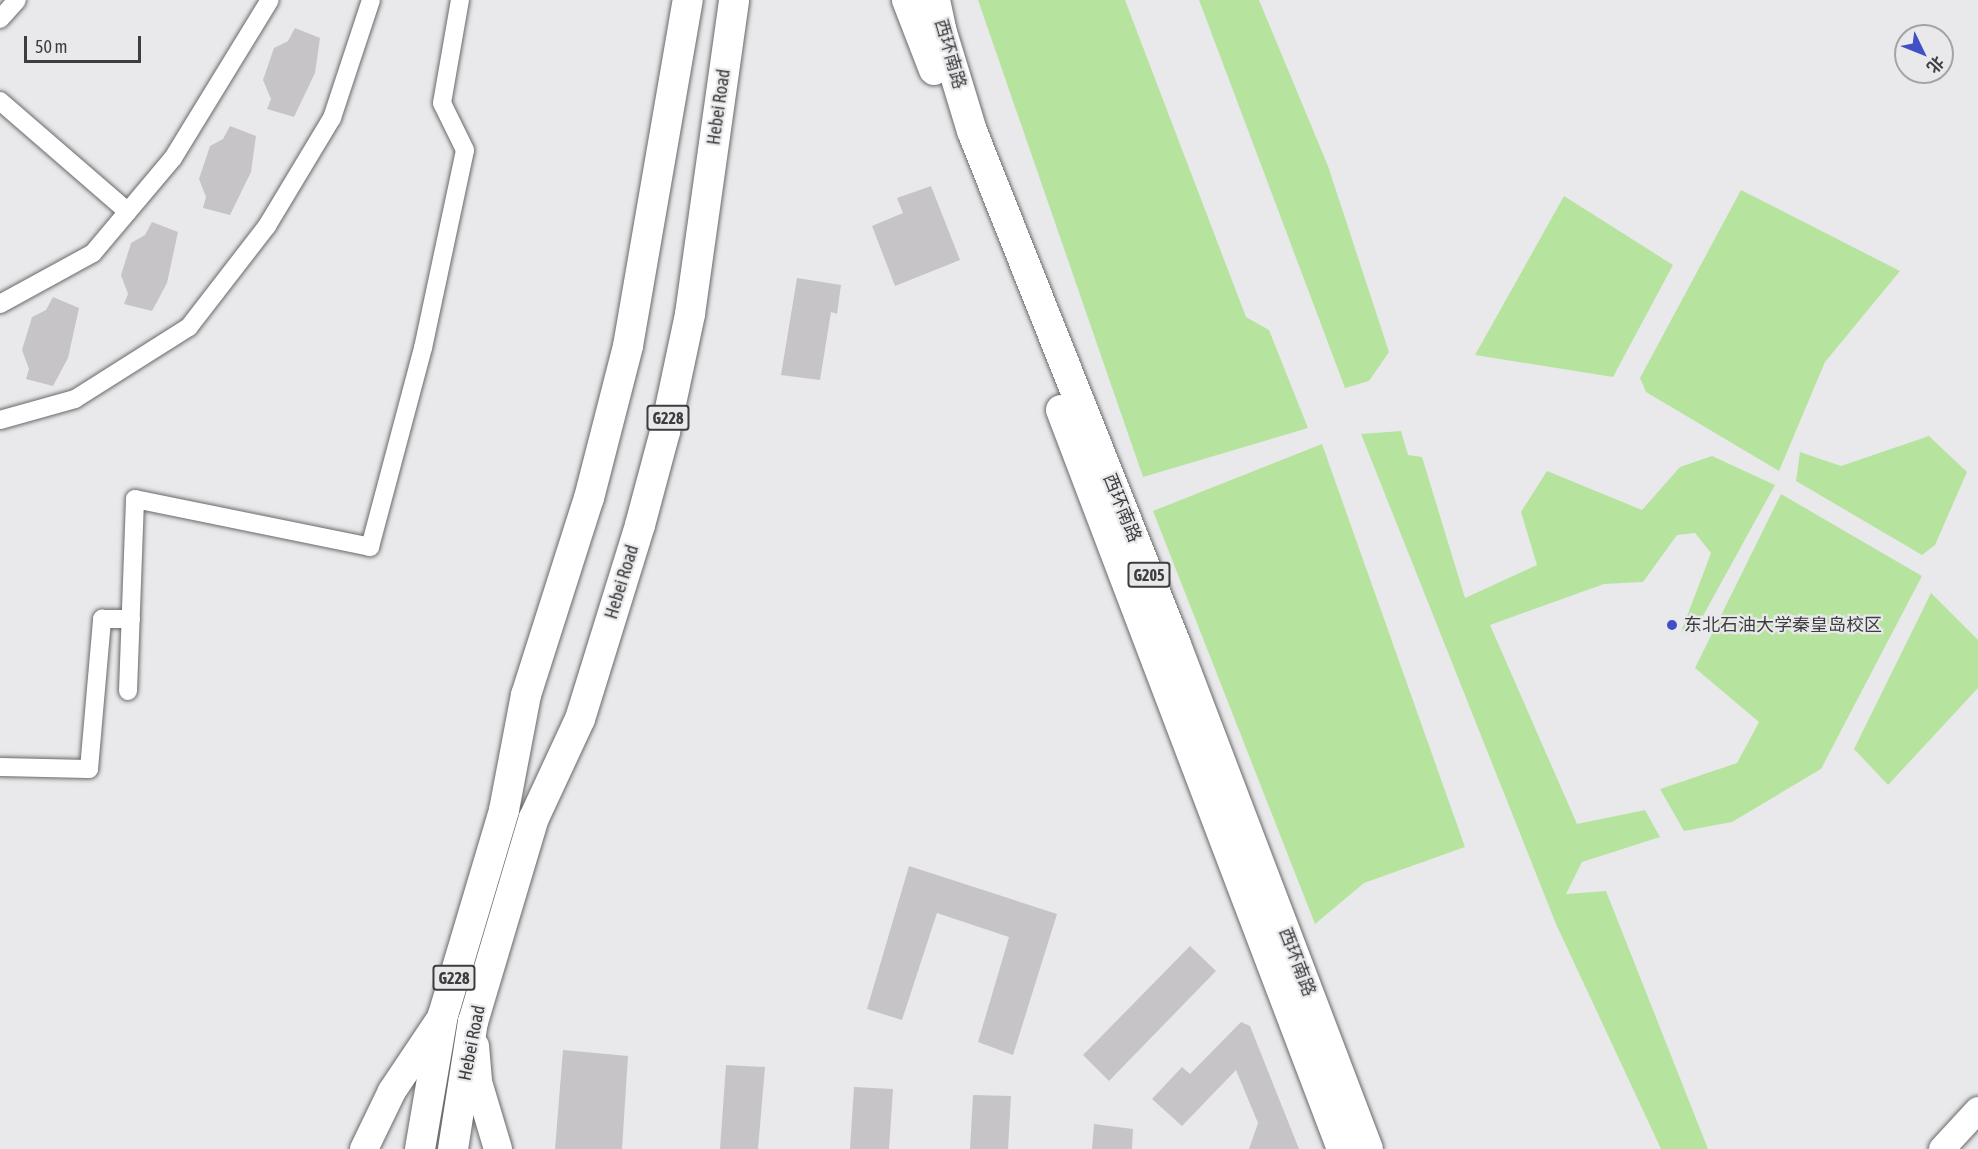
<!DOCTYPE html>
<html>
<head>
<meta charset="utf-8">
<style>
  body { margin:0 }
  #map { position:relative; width:1978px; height:1149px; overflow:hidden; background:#e9e9ec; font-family:"Asap Condensed","Noto Sans SC",sans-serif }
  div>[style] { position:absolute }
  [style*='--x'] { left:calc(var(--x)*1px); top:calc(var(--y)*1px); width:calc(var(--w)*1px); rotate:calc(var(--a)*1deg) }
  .green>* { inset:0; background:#b6e49f }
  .building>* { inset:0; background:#c6c4c6 }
  .roads { filter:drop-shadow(0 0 2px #69696b) drop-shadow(0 0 2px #69696b) }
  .minor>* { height:18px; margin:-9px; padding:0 9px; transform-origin:9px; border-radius:9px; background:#fff }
  .secondary>* { height:26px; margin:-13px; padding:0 13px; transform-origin:13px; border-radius:13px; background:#fff }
  .primary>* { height:28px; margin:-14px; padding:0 14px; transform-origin:14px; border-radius:14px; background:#fff }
  .trunk>* { height:30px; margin:-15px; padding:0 15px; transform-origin:15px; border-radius:15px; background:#fff }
  .dots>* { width:16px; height:16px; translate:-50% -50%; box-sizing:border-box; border:3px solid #e9e9ec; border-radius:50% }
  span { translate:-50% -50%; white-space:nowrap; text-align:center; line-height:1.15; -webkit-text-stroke:4.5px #e9e9ec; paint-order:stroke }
  .shield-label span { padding:2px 4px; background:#e9e9ec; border:2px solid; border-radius:4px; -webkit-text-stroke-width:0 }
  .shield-label { font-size:16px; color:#3d3d3e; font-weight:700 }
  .street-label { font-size:18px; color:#3d3d3e }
  .poi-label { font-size:18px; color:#3d3d3e }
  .left { translate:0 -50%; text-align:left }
  .north { position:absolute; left:1894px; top:24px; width:60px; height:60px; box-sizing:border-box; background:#e9e9ec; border:2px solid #a4a4a6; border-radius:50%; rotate:133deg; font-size:16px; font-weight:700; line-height:24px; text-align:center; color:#3d3d3e }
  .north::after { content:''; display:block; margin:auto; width:21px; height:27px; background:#4151c5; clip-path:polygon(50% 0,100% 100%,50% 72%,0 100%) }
  .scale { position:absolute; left:24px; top:36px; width:117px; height:27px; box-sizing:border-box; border:3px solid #3d3d3e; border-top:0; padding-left:8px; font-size:18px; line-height:21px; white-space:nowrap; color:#3d3d3e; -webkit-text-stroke:4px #e9e9ec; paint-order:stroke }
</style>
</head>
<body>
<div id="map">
  <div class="green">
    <i style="clip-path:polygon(978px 0,1125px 0,1246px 317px,1269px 330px,1308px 428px,1143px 477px)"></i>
    <i style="clip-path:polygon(1199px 0,1259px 0,1328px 166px,1389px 352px,1369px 381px,1345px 388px)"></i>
    <i style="clip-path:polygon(1741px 190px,1900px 271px,1825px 362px,1779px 471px,1646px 392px,1640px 378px)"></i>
    <i style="clip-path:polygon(1564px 196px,1673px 265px,1613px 377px,1475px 355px)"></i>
    <i style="clip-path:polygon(1401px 431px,1408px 455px,1422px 457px,1465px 598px,1537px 565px,1521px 512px,1547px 471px,1642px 510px,1680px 467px,1712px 456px,1775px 485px,1693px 634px,1681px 632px,1711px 553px,1695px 533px,1677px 535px,1643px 582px,1604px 584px,1490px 625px,1577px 824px,1645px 810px,1660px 837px,1582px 862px,1566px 894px,1606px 891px,1708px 1149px,1661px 1149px,1556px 924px,1361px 434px)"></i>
    <i style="clip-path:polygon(1929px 436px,1967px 472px,1935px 545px,1922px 555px,1796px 481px,1800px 452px,1841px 466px)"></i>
    <i style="clip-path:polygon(1322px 444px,1465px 847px,1364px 883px,1315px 924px,1153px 511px)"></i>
    <i style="clip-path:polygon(1781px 494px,1922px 576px,1821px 769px,1732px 822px,1684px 831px,1660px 789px,1737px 763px,1759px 722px,1695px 668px)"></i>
    <i style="clip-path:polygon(1931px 593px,1978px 640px,1978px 688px,1888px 785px,1854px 749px)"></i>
  </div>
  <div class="building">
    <i style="clip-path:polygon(295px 28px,320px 38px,315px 73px,294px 117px,267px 109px,271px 99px,263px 80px,274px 48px,288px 41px)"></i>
    <i style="clip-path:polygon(230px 126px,256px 136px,251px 172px,230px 215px,203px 208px,206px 197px,199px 179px,210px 146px,223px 139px)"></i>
    <i style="clip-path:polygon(931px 186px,960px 260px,895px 286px,872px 226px,903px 213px,897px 198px)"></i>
    <i style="clip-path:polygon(152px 222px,178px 232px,167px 283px,152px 311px,124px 304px,128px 294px,121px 275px,131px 243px,145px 235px)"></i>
    <i style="clip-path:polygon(797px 278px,841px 285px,837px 314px,831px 312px,820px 380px,781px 375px)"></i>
    <i style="clip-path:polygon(53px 297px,79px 308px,68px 358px,53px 386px,26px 379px,29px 369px,22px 350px,32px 317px,46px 310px)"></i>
    <i style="clip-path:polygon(909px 866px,1057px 914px,1013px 1055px,978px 1042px,1009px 937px,937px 913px,902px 1020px,867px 1009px)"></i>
    <i style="clip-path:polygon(1190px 946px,1216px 971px,1109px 1081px,1083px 1055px)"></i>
    <i style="clip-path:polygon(1241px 1022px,1250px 1026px,1299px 1149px,1249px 1149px,1258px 1123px,1236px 1070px,1182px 1126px,1152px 1099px,1182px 1067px,1190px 1074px)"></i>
    <i style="clip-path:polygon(563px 1050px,628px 1056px,622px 1149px,555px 1149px)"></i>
    <i style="clip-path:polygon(726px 1065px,765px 1067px,758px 1149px,720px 1149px)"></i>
    <i style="clip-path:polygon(854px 1087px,893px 1089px,889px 1149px,850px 1149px)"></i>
    <i style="clip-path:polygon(973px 1095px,1011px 1096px,1008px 1149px,970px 1149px)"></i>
    <i style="clip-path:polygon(1094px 1124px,1133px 1129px,1132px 1149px,1092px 1149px)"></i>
  </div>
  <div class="roads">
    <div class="minor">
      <i style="--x:0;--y:19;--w:25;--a:-48"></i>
      <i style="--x:0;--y:101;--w:169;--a:40.9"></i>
      <i style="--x:0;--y:304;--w:106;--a:-28.7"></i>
      <i style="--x:93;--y:253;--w:124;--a:-49.9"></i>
      <i style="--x:173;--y:158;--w:185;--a:-58.5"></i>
      <i style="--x:0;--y:420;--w:78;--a:-15.6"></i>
      <i style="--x:75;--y:399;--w:135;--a:-32.3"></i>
      <i style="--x:189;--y:327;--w:128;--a:-52.3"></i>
      <i style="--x:267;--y:226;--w:126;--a:-59"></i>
      <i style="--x:332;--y:118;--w:124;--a:-71.7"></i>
      <i style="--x:128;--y:691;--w:192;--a:-87.9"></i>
      <i style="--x:135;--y:499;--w:240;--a:11.5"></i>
      <i style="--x:370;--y:547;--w:206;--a:-75.1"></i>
      <i style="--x:423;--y:348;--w:202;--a:-78"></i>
      <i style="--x:465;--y:150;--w:52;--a:-116.1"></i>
      <i style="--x:442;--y:103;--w:105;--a:-80.1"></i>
      <i style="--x:0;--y:767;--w:89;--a:1.3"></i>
      <i style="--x:89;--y:769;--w:151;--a:-85"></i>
      <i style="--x:102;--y:619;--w:29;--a:0"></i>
    </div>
    <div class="secondary">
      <i style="--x:1942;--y:1149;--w:53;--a:-47.3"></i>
    </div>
    <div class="primary">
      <i style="--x:475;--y:1046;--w:36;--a:85"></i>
      <i style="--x:478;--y:1082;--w:70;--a:73.4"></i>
      <i style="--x:364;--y:1149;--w:64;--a:-64.2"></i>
      <i style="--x:392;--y:1091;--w:92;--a:-56.1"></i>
    </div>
    <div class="trunk">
      <i style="--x:907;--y:0;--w:75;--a:68.9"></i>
      <i style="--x:935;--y:0;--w:30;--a:78"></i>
      <i style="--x:941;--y:29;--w:107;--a:73.1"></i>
      <i style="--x:972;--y:131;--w:550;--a:68.33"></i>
      <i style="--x:1175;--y:642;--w:542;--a:69.16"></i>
      <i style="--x:1061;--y:410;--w:791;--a:69.18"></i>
      <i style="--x:420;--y:1149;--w:136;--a:-80.3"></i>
      <i style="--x:443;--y:1015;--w:214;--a:-73.4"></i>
      <i style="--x:504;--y:810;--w:117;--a:-79.2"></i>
      <i style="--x:526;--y:695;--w:207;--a:-72.3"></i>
      <i style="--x:589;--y:498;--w:157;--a:-75.6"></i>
      <i style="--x:628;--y:346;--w:351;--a:-80.2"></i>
      <i style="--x:453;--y:1149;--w:129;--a:-81.1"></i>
      <i style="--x:473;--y:1022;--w:213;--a:-73.4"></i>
      <i style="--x:534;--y:818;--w:109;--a:-65.1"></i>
      <i style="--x:580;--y:719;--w:203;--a:-72.8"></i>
      <i style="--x:640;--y:525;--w:96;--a:-75"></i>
      <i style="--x:665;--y:432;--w:121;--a:-78"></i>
      <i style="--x:690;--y:314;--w:317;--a:-82"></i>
    </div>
  </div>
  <div class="dots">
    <i style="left:1672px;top:625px;background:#4151c5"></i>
  </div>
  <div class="shield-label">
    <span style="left:668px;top:418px">G228</span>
    <span style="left:1149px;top:575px">G205</span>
    <span style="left:454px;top:978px">G228</span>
  </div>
  <div class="street-label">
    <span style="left:950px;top:54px;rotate:74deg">西环南路</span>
    <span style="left:719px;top:107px;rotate:-82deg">Hebei Road</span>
    <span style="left:1122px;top:508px;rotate:68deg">西环南路</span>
    <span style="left:622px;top:582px;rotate:-73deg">Hebei Road</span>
    <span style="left:1297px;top:962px;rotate:69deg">西环南路</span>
    <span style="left:472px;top:1043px;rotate:-79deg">Hebei Road</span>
  </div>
  <div class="poi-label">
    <span class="left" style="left:1684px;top:625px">东北石油大学秦皇岛校区</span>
  </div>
  <div class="north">北</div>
  <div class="scale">50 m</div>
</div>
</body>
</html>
